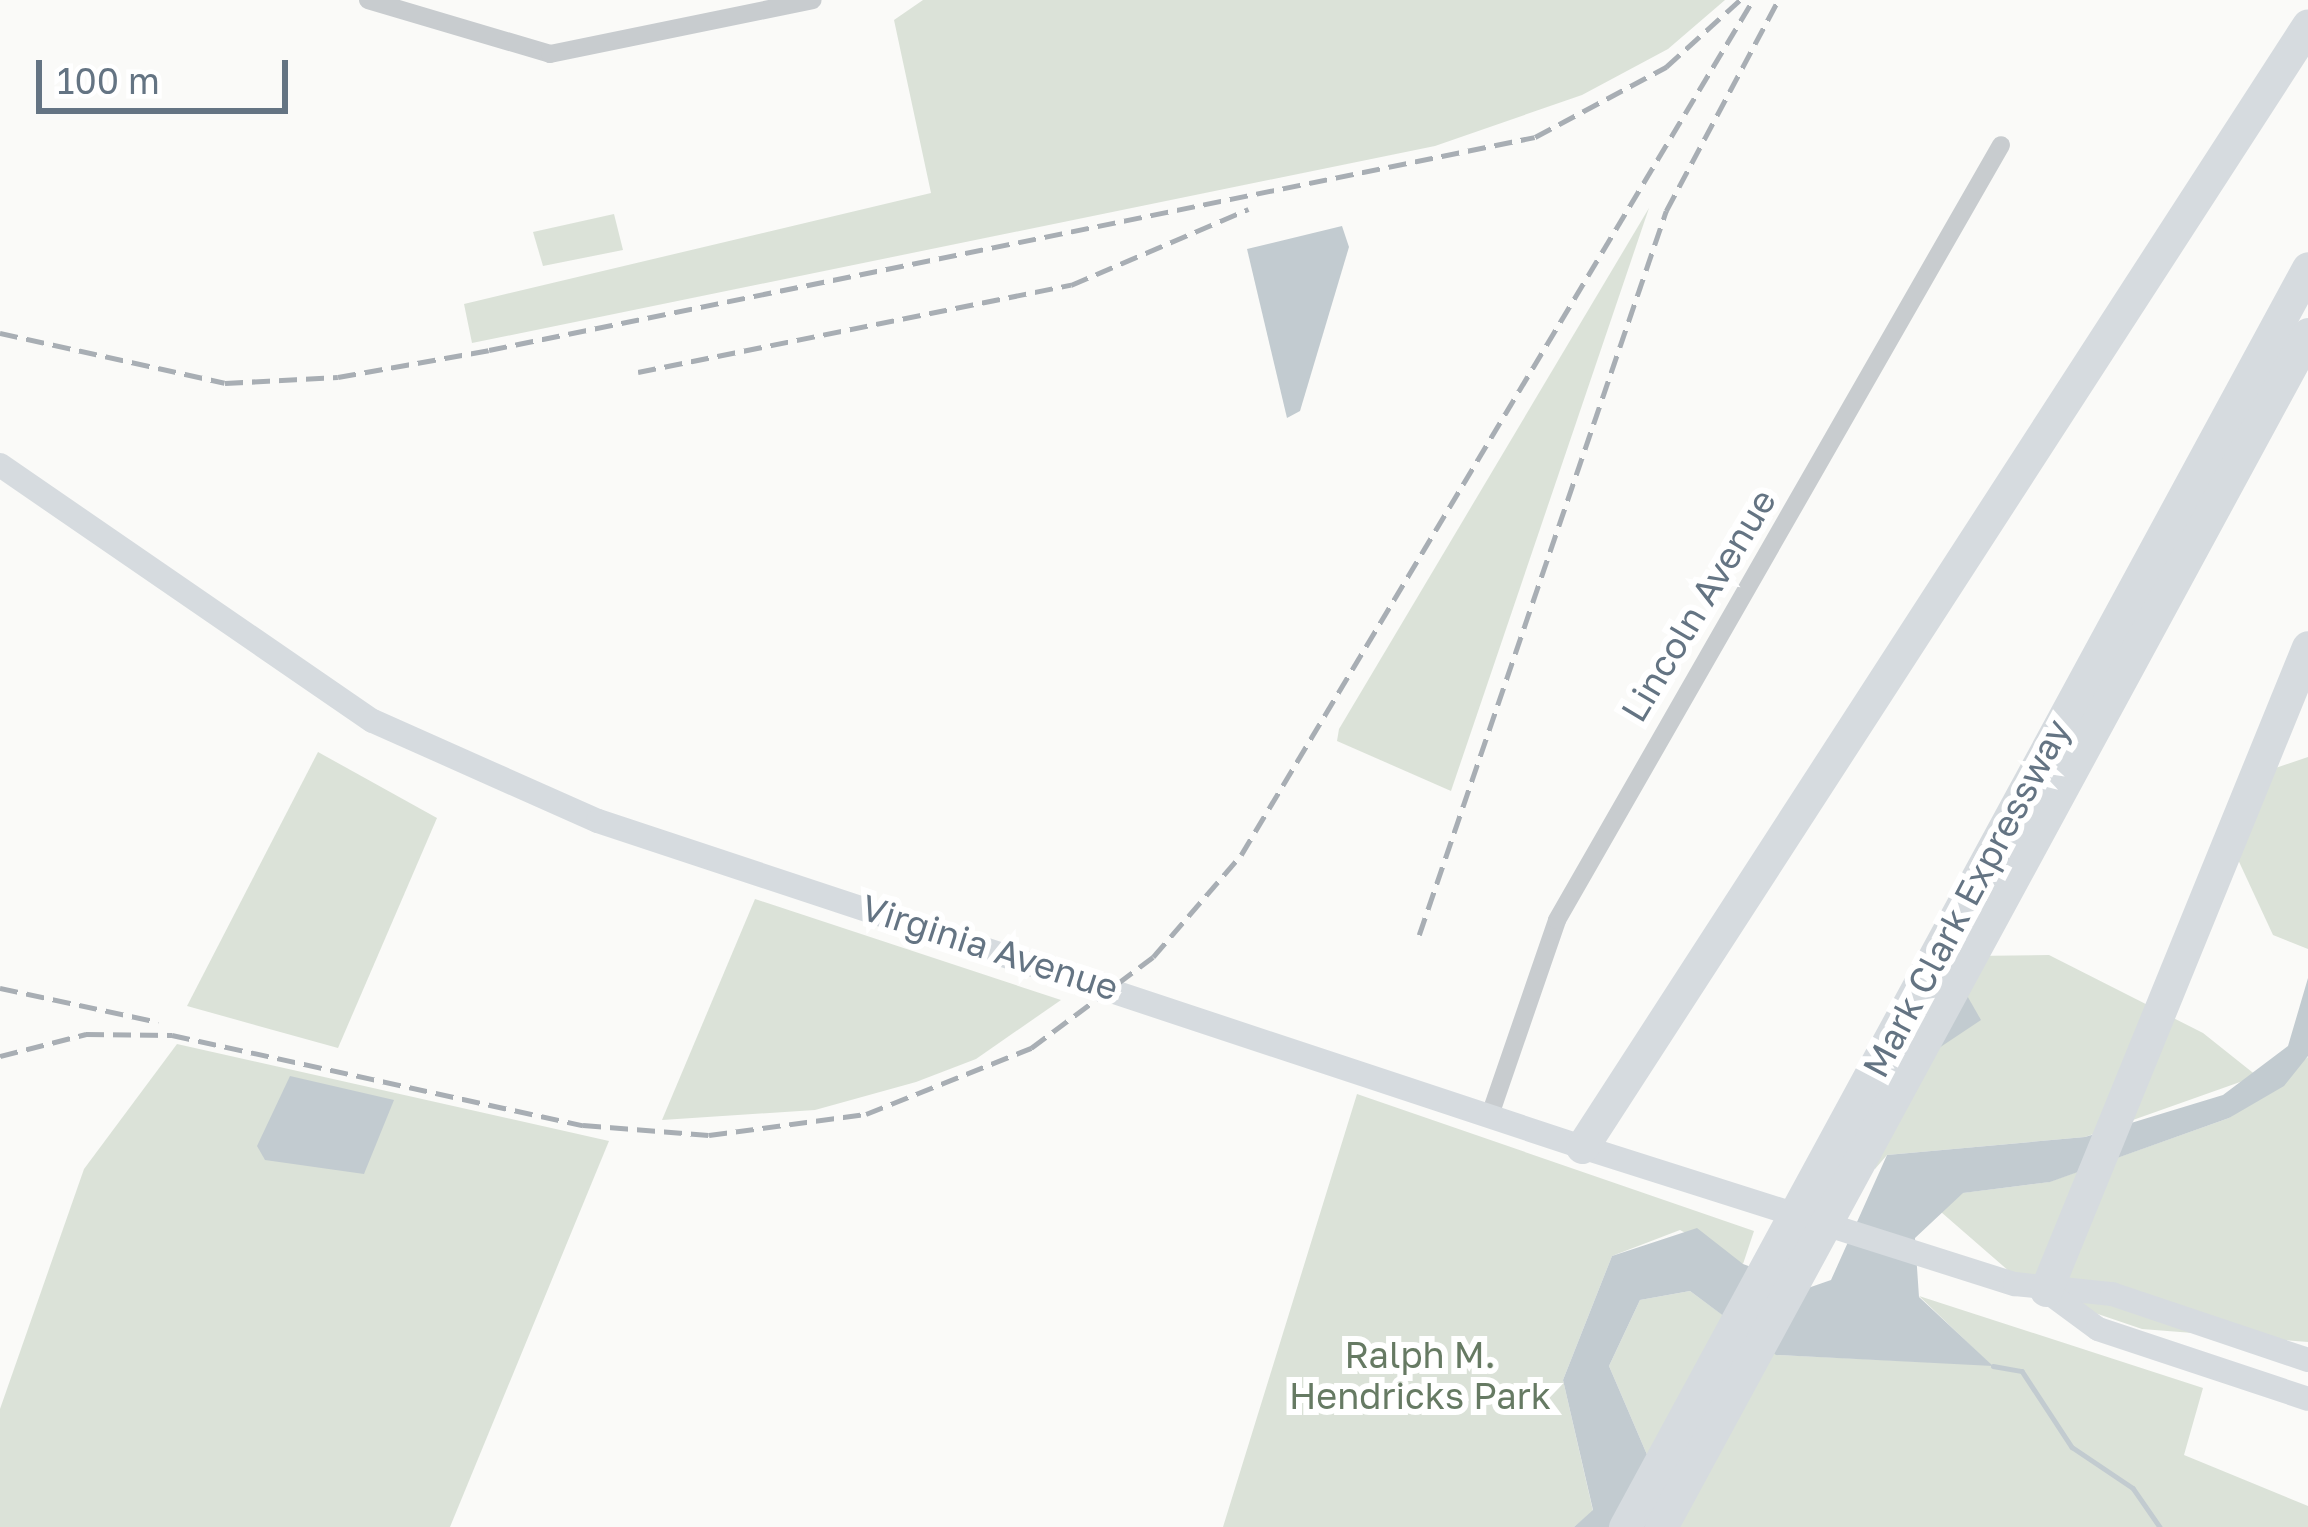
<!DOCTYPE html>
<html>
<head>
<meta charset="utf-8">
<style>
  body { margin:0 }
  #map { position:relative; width:2308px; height:1527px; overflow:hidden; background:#fafaf8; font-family:"Golos Text",sans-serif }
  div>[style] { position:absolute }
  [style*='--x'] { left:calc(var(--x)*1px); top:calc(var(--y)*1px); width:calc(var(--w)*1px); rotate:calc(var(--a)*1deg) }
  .green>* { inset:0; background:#dbe2d8 }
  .water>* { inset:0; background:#c2cbd0 }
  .stream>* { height:4.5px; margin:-2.25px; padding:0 2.25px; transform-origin:2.25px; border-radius:2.25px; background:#c2cbd0 }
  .street>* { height:18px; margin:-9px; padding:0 9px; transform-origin:9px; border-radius:9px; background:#c8cccf }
  .secondary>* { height:24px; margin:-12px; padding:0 12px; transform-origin:12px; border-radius:12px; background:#d6dbdf }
  .highway>* { height:33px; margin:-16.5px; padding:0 16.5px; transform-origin:16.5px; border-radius:16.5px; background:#d6dbdf }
  .rail>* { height:4.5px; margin-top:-2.25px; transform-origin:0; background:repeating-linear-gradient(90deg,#a8aeb4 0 18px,transparent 0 27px) }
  span { translate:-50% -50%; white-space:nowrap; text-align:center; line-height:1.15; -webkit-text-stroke:12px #fff; paint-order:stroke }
  .street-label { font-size:36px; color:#647483 }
  .park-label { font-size:36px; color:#667a63 }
  .scale { position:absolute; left:36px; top:60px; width:252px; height:54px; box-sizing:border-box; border:6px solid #647483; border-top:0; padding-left:15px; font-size:36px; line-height:42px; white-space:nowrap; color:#647483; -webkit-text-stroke:9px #fff; paint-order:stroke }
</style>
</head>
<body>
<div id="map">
  <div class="green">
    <i style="clip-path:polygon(923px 0,1725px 0,1668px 49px,1582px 95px,1435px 146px,472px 343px,464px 304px,931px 193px,894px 20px)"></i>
    <i style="clip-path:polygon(1649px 208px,1451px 791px,1337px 741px,1339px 729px)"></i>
    <i style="clip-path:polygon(614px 214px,623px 250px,543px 266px,533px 232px)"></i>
    <i style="clip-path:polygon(318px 752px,437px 818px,338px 1048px,187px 1006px)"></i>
    <i style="clip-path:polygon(2308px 757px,2308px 949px,2273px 935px,2228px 838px,2258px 774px)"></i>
    <i style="clip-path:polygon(755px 899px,1061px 1000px,976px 1059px,916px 1082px,815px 1110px,662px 1120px)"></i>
    <i style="clip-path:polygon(2049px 955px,2203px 1033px,2257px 1076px,2085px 1137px,1887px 1155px,1875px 1169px,1854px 1124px,1972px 956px)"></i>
    <i style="clip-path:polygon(177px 1044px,609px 1141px,450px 1527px,0 1527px,0 1409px,84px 1169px)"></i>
    <i style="clip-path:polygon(2308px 1057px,2308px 1342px,2142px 1329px,2033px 1292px,1941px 1212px,1962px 1193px,2049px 1182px,2229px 1118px)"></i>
    <i style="clip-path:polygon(1357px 1094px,1754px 1231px,1743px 1264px,1680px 1230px,1612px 1256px,1563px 1380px,1593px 1511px,1574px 1527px,1223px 1527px)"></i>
    <i style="clip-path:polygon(1690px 1291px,1777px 1355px,1991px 1365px,1919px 1296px,2203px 1388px,2184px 1455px,2308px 1506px,2308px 1527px,1678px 1527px,1609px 1366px,1640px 1300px)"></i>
  </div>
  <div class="water">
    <i style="clip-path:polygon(1342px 226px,1349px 247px,1300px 411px,1287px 418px,1247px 249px)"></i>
    <i style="clip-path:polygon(2308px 978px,2308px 1056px,2284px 1086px,2229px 1118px,2050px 1182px,1963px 1193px,1915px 1238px,1919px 1297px,1993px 1366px,1776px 1355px,1690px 1291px,1640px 1300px,1609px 1366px,1678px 1527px,1574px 1527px,1593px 1510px,1563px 1380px,1612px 1256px,1697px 1228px,1743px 1264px,1808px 1288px,1831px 1280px,1887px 1155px,2085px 1137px,2223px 1095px,2288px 1046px)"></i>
    <i style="clip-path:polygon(1965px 992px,1981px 1020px,1915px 1064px)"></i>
    <i style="clip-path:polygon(290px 1076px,394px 1100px,364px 1174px,265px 1160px,257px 1146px)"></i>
  </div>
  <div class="stream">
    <i style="--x:1993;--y:1366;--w:29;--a:10"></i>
    <i style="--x:2022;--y:1371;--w:91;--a:56.7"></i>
    <i style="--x:2072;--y:1447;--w:73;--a:33.9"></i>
    <i style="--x:2133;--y:1488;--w:47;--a:55.3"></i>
  </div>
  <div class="street">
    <i style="--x:368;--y:0;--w:190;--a:16.5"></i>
    <i style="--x:550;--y:54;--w:268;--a:-11.6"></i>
    <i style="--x:1490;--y:1115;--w:206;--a:-71"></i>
    <i style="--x:1557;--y:920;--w:893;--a:-60.19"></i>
  </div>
  <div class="secondary">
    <i style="--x:0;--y:465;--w:452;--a:34.5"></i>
    <i style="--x:373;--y:721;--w:246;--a:24"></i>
    <i style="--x:598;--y:821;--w:1037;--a:18.33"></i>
    <i style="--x:1582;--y:1147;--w:454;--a:17.6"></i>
    <i style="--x:2015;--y:1284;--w:98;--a:5.9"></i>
    <i style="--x:2112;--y:1294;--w:207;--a:18.6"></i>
    <i style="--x:2048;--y:1292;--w:62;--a:36.5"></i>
    <i style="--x:2098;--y:1329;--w:221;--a:18.4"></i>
  </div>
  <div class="highway">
    <i style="--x:1582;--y:1147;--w:1336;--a:-57.09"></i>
    <i style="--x:2046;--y:1290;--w:694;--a:-67.83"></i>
    <i style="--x:1625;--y:1527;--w:1432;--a:-61.52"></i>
    <i style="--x:1661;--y:1527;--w:1357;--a:-61.53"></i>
  </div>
  <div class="rail">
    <i style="--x:0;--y:333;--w:230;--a:12.5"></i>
    <i style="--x:225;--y:383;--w:113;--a:-3"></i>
    <i style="--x:338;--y:377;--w:153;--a:-10.1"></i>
    <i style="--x:489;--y:350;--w:1067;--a:-11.51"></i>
    <i style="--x:1535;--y:137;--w:149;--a:-28.1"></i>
    <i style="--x:1666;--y:67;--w:100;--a:-42.2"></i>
    <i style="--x:638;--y:372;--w:442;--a:-11.4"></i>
    <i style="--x:1071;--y:285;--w:193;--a:-23.2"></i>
    <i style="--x:1419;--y:935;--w:765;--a:-71.16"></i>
    <i style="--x:1666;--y:211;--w:239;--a:-62"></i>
    <i style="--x:0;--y:988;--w:162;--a:12.1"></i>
    <i style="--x:0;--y:1056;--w:89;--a:-14.3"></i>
    <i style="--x:86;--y:1034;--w:86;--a:0.7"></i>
    <i style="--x:172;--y:1035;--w:421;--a:12.4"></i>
    <i style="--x:583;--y:1125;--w:126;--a:4.5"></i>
    <i style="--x:709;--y:1135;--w:158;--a:-7.6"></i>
    <i style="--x:866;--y:1114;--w:178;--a:-21.8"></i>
    <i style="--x:1031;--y:1048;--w:152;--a:-36.7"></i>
    <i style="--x:1153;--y:957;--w:135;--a:-49.2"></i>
    <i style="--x:1241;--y:855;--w:997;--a:-59.09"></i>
  </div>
  <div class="street-label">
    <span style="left:1698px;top:605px;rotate:-59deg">Lincoln Avenue</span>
    <span style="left:1966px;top:898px;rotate:-62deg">Mark Clark Expressway</span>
    <span style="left:990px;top:947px;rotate:18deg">Virginia Avenue</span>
  </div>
  <div class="park-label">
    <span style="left:1420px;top:1375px">Ralph M.<br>Hendricks Park</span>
  </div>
  <div class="scale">100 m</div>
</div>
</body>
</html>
